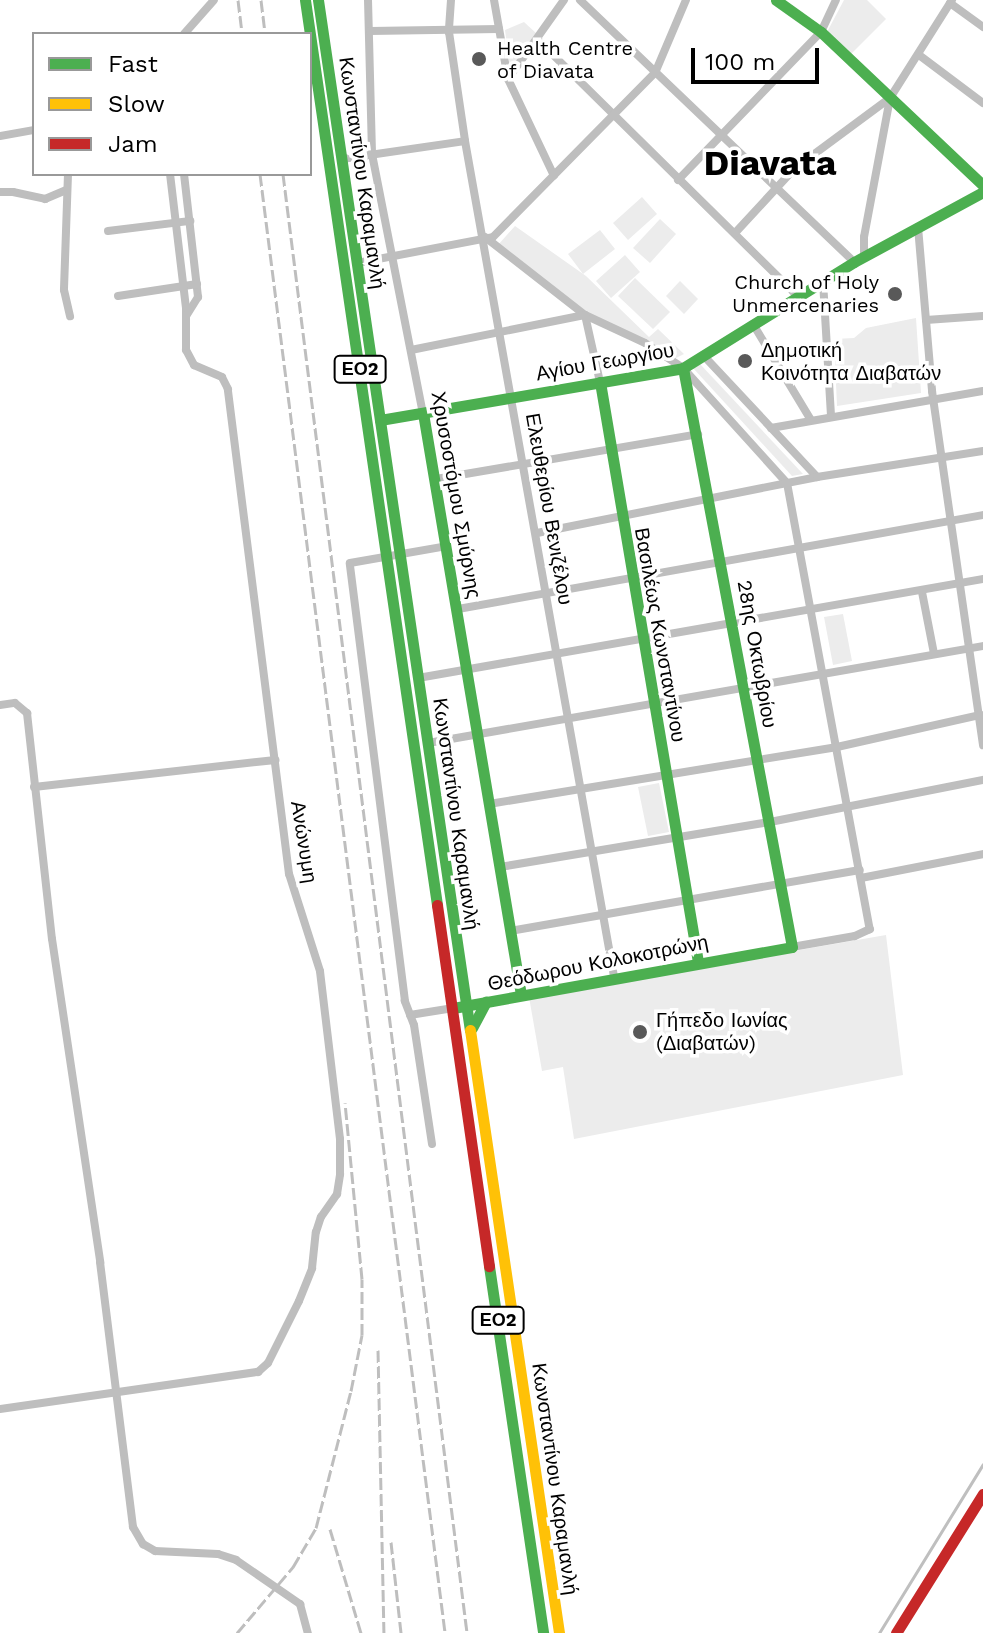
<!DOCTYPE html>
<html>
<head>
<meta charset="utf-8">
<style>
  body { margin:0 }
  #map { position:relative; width:983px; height:1633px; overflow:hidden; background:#fff; font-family:"Work Sans",sans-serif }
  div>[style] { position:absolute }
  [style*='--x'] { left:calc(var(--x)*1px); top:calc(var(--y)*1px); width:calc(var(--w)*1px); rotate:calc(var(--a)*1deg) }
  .green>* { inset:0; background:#ececec }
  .stream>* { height:3px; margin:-1.5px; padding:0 1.5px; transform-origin:1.5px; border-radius:1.5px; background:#bfbfbf }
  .street>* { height:8px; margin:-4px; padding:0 4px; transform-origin:4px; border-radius:4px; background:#bebebe }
  .fast>* { height:11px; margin:-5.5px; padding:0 5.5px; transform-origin:5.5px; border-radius:5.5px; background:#4caf50 }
  .slow>* { height:11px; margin:-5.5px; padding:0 5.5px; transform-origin:5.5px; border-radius:5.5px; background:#ffc107 }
  .jam>* { height:11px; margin:-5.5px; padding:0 5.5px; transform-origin:5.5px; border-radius:5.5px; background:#c62828 }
  .rail>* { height:3px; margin-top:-1.5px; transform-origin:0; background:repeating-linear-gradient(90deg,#bebebe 0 12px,transparent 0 16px) }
  .dots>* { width:22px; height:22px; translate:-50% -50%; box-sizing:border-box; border:4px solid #fff; border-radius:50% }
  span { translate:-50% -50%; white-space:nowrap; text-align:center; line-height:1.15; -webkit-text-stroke:7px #fff; paint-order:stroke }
  .shield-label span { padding:2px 6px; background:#fff; border:2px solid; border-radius:6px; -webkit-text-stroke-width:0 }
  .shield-label { font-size:18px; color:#000; font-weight:700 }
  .poi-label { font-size:20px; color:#000 }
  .left { translate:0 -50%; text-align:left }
  .right { translate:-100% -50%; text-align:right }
  .street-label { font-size:20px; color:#000 }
  .town-label { font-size:36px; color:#000; font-weight:700 }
  .legend { position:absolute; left:32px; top:32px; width:280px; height:144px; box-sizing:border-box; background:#fff; border:2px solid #999; margin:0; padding:10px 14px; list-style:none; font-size:24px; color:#000 }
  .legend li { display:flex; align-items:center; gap:16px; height:40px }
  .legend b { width:40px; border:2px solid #999 }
  .scale { position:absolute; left:691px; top:48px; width:128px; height:36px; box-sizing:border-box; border:4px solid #000; border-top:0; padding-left:10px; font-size:24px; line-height:28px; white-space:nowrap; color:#000; -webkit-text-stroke:6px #fff; paint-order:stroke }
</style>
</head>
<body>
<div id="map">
  <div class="green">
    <i style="clip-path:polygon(844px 0,867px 0,886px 19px,851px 54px,827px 32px)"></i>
    <i style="clip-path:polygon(524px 22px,537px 34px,514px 67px,510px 67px,505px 30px)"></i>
    <i style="clip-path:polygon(642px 197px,657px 214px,628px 240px,613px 223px)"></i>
    <i style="clip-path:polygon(660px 219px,676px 234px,650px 263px,633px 248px)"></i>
    <i style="clip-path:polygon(515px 226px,586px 276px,649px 337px,658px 329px,684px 354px,676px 358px,587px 312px,498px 245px)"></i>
    <i style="clip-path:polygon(600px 230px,615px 249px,583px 274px,568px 254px)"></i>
    <i style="clip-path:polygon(625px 255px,640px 272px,611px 298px,596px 281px)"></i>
    <i style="clip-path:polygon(635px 278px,670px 312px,653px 329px,618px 296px)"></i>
    <i style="clip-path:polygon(680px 281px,698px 299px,684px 314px,666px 296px)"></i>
    <i style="clip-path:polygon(916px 318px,921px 393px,837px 406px,834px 339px,854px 338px,866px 328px)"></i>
    <i style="clip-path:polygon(700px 364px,803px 474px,792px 476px,693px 368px)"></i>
    <i style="clip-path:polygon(843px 614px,852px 661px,833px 665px,824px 617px)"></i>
    <i style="clip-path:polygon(659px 783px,669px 832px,648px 836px,638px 787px)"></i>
    <i style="clip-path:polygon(886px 935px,903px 1075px,574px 1139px,563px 1067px,542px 1071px,529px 997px)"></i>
  </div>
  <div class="stream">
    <i style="--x:879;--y:1633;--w:198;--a:-58.4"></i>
  </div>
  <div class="street">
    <i style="--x:368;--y:0;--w:154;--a:88.5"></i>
    <i style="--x:372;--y:154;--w:264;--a:78.9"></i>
    <i style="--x:451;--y:0;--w:32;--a:94"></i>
    <i style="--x:449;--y:32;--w:110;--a:81.6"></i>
    <i style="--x:465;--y:141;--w:849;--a:79.89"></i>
    <i style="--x:494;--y:0;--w:80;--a:80"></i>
    <i style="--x:508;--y:79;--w:107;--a:64.6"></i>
    <i style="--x:580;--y:0;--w:379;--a:43.7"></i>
    <i style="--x:950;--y:3;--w:41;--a:36"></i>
    <i style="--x:370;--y:31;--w:129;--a:-0.9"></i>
    <i style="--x:184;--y:34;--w:45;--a:-48.6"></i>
    <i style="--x:538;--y:40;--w:365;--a:44.6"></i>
    <i style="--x:919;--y:55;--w:80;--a:36.9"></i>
    <i style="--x:508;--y:79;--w:97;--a:-54.7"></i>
    <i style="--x:0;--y:136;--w:35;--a:-10"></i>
    <i style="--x:342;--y:159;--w:124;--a:-8.3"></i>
    <i style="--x:68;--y:174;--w:116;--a:92"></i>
    <i style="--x:64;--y:290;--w:27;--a:77"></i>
    <i style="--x:184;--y:174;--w:124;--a:83.5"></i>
    <i style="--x:198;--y:297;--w:22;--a:122"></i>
    <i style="--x:678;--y:180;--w:206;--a:-46"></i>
    <i style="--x:821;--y:32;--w:35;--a:-65"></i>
    <i style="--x:0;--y:192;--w:13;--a:0"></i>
    <i style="--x:13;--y:192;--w:33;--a:12"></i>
    <i style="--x:45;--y:199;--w:23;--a:-23"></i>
    <i style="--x:918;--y:227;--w:165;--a:85.1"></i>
    <i style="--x:932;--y:391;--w:358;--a:81.8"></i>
    <i style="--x:108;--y:231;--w:83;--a:-7"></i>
    <i style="--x:735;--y:233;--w:87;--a:-47.3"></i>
    <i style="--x:794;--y:169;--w:119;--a:-36.5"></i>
    <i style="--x:485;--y:237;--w:127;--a:38"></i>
    <i style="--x:585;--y:315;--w:66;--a:25"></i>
    <i style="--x:645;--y:343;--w:45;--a:33.3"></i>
    <i style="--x:683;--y:368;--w:155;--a:47.9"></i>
    <i style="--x:787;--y:483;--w:454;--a:79.5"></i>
    <i style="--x:870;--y:929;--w:17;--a:155"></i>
    <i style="--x:855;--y:936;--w:64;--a:170.1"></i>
    <i style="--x:864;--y:257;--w:20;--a:-90"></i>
    <i style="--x:864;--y:237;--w:141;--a:-79.4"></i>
    <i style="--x:890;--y:98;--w:116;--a:-57.7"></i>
    <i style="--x:357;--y:263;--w:138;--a:-10.8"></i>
    <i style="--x:493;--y:237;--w:231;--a:-45.4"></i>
    <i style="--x:655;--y:73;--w:79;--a:-67"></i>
    <i style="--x:823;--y:281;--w:135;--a:86.6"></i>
    <i style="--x:118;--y:296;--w:80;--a:-8.6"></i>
    <i style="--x:926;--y:320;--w:57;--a:-4"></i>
    <i style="--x:753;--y:324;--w:112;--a:58.9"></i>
    <i style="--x:411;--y:350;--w:177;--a:-11.4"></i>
    <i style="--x:585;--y:315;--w:69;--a:77.4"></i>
    <i style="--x:703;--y:355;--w:167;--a:46.9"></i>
    <i style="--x:771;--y:428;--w:215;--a:-9.9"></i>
    <i style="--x:436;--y:479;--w:266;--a:-9.7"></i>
    <i style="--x:537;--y:533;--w:286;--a:-11.3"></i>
    <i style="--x:817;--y:477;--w:168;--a:-8.9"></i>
    <i style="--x:922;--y:592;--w:63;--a:79"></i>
    <i style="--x:458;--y:609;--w:533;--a:-10.15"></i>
    <i style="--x:418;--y:678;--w:574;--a:-9.94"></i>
    <i style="--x:0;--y:705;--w:15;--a:-8"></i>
    <i style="--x:15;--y:703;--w:16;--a:40"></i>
    <i style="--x:27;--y:713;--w:227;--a:83.7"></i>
    <i style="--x:52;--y:939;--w:327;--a:81.5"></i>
    <i style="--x:100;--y:1262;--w:267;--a:82.9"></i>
    <i style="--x:133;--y:1527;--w:20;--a:60"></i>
    <i style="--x:143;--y:1544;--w:14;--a:30"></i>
    <i style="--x:155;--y:1551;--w:63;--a:2.7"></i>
    <i style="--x:218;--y:1554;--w:19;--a:18"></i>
    <i style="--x:236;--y:1560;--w:78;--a:34.5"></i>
    <i style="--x:300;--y:1604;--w:30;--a:75"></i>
    <i style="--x:428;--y:743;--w:563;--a:-9.91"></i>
    <i style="--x:34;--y:787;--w:243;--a:-6.4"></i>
    <i style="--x:489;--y:804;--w:353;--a:-9.3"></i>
    <i style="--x:837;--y:747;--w:147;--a:-12.6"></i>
    <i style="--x:500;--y:867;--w:274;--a:-9.5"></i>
    <i style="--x:770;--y:822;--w:217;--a:-11.2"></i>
    <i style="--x:861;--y:878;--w:124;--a:-11.1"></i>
    <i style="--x:510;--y:931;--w:355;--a:-9.9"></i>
    <i style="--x:410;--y:1015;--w:44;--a:-9.2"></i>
    <i style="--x:432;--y:1144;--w:120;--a:-98.6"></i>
    <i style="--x:414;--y:1025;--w:26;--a:-111"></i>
    <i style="--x:405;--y:1001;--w:441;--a:-97.2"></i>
    <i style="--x:350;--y:563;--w:98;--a:-9.9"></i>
    <i style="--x:0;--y:1409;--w:261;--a:-8.2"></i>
    <i style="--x:258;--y:1372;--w:13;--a:-42"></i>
    <i style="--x:268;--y:1363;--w:69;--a:-63.4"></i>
    <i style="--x:299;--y:1301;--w:35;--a:-68"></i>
    <i style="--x:312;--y:1268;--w:36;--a:-84"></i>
    <i style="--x:316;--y:1232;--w:16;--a:-72"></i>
    <i style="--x:321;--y:1217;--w:28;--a:-55"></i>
    <i style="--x:337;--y:1194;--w:20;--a:-81"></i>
    <i style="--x:340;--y:1174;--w:35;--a:-90"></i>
    <i style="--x:340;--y:1139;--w:169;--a:-96.8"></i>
    <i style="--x:320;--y:971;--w:102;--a:-107.7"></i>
    <i style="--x:289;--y:874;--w:489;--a:-97.2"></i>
    <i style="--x:228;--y:389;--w:13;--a:-117"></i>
    <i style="--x:222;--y:377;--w:30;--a:-157"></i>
    <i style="--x:194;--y:365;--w:17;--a:-118"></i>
    <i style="--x:186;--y:350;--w:42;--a:-90"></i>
    <i style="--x:186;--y:308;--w:135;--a:-96.8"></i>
  </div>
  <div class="fast">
    <i style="--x:305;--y:0;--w:915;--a:81.7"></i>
    <i style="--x:318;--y:0;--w:1041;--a:81.61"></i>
    <i style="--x:776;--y:0;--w:55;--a:35.4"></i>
    <i style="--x:821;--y:32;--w:223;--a:43.4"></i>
    <i style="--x:600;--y:382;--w:588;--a:80.41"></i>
    <i style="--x:423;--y:413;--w:590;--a:80.44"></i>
    <i style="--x:380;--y:420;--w:307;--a:-9.7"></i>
    <i style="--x:683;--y:368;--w:201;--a:-31.8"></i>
    <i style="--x:854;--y:262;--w:147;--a:-28.5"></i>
    <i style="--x:453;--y:1008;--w:344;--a:-10.2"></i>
    <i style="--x:792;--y:947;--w:589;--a:-100.66"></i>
    <i style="--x:472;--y:1028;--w:30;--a:-62"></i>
    <i style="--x:489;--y:1266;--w:371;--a:81.6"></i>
  </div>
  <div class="slow">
    <i style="--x:470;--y:1030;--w:610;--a:81.6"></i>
  </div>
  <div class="jam">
    <i style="--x:437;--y:905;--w:365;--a:81.8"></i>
    <i style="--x:896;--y:1633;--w:164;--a:-58"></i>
  </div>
  <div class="rail">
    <i style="--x:238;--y:0;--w:34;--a:83"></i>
    <i style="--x:261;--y:0;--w:34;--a:83"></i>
    <i style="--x:260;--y:174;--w:1471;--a:82.77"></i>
    <i style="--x:283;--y:174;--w:1471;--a:82.81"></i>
    <i style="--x:378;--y:1350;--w:283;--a:88.8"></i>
    <i style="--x:330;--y:1529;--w:109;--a:73.4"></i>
    <i style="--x:391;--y:1542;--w:92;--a:83.7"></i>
    <i style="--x:237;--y:1633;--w:87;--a:-49.7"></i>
    <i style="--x:293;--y:1567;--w:45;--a:-59.5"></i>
    <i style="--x:316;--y:1528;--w:141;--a:-75.7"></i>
    <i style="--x:351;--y:1391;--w:57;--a:-78.9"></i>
    <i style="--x:362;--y:1335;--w:56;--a:-90"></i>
    <i style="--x:362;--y:1279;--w:177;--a:-95.5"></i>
  </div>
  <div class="dots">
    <i style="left:479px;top:59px;background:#595959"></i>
    <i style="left:895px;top:294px;background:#595959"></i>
    <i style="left:745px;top:361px;background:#595959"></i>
    <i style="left:640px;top:1032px;background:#595959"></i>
  </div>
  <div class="shield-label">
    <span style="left:360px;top:369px">ΕΟ2</span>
    <span style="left:498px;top:1320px">ΕΟ2</span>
  </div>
  <div class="poi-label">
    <span class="left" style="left:497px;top:60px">Health Centre<br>of Diavata</span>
    <span class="right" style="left:879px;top:294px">Church of Holy<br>Unmercenaries</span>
    <span class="left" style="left:761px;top:362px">Δημοτική<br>Κοινότητα Διαβατών</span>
    <span class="left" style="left:656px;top:1032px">Γήπεδο Ιωνίας<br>(Διαβατών)</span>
  </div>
  <div class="street-label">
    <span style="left:362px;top:173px;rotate:82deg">Κωνσταντίνου Καραμανλή</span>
    <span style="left:605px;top:362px;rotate:-10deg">Αγίου Γεωργίου</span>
    <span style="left:456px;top:495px;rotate:80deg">Χρυσοστόμου Σμύρνης</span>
    <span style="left:549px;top:509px;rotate:80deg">Ελευθερίου Βενιζέλου</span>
    <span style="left:660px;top:635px;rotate:80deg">Βασιλέως Κωνσταντίνου</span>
    <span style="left:757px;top:654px;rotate:80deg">28ης Οκτωβρίου</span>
    <span style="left:456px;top:814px;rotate:82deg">Κωνσταντίνου Καραμανλή</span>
    <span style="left:304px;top:842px;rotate:81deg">Ανώνυμη</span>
    <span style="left:598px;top:963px;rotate:-11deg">Θεόδωρου Κολοκοτρώνη</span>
    <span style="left:555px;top:1479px;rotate:82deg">Κωνσταντίνου Καραμανλή</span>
  </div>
  <div class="town-label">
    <span style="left:770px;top:164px">Diavata</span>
  </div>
  <ul class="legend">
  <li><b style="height:10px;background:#4caf50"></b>Fast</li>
  <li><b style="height:10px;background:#ffc107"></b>Slow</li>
  <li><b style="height:10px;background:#c62828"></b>Jam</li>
  </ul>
  <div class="scale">100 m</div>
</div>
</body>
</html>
